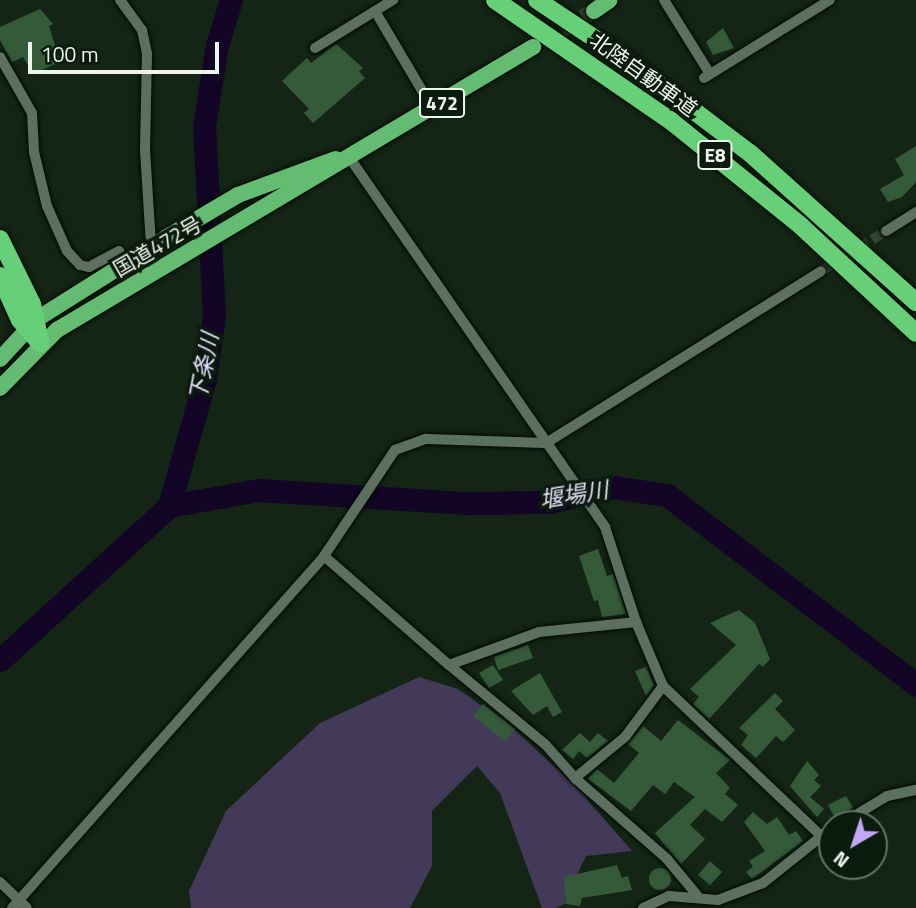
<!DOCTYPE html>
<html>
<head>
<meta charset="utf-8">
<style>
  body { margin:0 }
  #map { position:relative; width:916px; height:908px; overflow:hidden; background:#142516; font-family:"Titillium Web","Noto Sans JP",sans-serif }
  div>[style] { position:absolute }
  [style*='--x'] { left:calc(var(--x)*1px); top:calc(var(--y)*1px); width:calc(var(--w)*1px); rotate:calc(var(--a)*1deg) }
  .green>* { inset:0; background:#433959 }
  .river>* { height:23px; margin:-11.5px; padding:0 11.5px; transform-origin:11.5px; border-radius:11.5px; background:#120526 }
  .building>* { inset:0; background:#355a3a }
  .round { border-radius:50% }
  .minor-tunnel>* { height:10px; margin-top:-5px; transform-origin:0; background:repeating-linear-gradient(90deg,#344436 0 10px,transparent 0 15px) }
  .trunk-tunnel>* { height:16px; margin-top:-8px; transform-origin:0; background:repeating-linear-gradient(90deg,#344436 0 16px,transparent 0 24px) }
  .roads { filter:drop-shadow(0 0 2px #010d03) drop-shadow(0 0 2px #010d03) }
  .minor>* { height:10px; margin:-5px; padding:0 5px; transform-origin:5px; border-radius:5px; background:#5d705f }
  .trunk>* { height:16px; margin:-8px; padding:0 8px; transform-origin:8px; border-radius:8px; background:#64bc73 }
  .motorway>* { height:18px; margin:-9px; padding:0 9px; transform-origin:9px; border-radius:9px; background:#66cf78 }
  span { translate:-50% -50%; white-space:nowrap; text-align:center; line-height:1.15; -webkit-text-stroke:7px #0b1b0d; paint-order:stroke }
  .shield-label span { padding:2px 5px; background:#0b1b0d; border:2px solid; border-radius:5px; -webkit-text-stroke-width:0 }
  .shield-label { font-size:19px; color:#ecf6ec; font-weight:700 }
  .street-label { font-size:21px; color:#ecf6ec }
  .water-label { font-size:23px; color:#e4dcf8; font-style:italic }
  .north { position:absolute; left:818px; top:810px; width:70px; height:70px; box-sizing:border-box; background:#0b1b0d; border:2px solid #657366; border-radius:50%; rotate:219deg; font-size:19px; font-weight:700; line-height:28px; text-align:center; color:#ecf6ec }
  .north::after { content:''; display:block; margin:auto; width:24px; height:32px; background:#c0a8f4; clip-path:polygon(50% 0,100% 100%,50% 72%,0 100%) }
  .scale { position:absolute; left:28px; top:42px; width:191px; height:32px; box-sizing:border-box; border:4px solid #ecf6ec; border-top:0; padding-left:9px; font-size:21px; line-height:24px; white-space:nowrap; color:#ecf6ec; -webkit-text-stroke:5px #0b1b0d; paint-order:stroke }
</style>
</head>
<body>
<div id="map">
  <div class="green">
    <i style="clip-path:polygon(419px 677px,458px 689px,513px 728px,577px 788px,632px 851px,586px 856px,577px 875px,577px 898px,556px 908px,542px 908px,500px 793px,477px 766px,432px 811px,432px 866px,410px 908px,191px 908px,189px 891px,226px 811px,320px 723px)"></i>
  </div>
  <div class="river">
    <i style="--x:169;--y:506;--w:91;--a:-10.1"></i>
    <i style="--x:259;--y:490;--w:209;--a:3.6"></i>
    <i style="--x:468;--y:503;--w:82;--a:-0.7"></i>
    <i style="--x:550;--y:502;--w:65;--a:-13.4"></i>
    <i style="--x:613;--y:487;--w:55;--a:8.4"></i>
    <i style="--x:667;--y:495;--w:313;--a:37.3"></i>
    <i style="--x:0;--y:660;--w:229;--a:-42.3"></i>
    <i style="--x:169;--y:506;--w:132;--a:-74.2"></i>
    <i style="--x:205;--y:379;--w:64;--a:-81.9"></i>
    <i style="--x:214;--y:316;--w:190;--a:-93"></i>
    <i style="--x:204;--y:126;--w:82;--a:-80.9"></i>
    <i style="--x:217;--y:45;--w:47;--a:-72.7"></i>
  </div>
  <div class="building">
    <i style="clip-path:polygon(40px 9px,53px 24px,49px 26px,60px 62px,33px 74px,23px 57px,12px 62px,0 40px,0 27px)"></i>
    <i style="clip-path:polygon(723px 28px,734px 48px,713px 55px,706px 42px)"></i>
    <i style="clip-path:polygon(336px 44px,363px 68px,359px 71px,365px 78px,313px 123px,304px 113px,309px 109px,282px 81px,307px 58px,311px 63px)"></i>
    <i style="clip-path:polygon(916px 146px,916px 182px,902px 197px,888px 202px,880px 189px,904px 175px,895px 159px)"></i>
    <i style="clip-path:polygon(598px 549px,607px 576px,613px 574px,626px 614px,602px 617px,598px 600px,594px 601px,579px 556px)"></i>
    <i style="clip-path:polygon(739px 610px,755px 623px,770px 659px,763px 667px,759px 664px,709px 719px,693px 704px,699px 697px,690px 689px,736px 645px,710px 623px)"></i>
    <i style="clip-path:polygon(528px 645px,533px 658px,498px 670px,494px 657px)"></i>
    <i style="clip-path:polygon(493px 665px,503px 680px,489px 688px,479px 673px)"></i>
    <i style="clip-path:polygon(646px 667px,654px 685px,646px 696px,635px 671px)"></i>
    <i style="clip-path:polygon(540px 673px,562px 712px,553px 717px,547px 706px,533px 715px,511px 691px)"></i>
    <i style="clip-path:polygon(775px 693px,783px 701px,775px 709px,795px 730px,783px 742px,776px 736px,756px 758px,741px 745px,748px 735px,739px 728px)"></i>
    <i style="clip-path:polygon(483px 704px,515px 729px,505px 741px,473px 716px)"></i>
    <i style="clip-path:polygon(678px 720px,730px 760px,716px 773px,730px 788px,725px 794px,738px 805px,722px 822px,705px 809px,690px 825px,705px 839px,681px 864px,655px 833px,695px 797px,674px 782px,665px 794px,653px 785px,631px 811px,588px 779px,597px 769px,614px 783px,639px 753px,628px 744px,643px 726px,661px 741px)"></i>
    <i style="clip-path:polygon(580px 733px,590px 742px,598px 733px,608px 741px,587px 758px,579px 751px,573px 759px,562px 750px)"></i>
    <i style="clip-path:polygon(807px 761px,819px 775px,814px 780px,821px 786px,810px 797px,824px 809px,817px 817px,790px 786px)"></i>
    <i style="clip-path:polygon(846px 796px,853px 808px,835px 818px,828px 805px)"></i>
    <i style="clip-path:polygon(753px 812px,767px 824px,777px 817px,789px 835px,796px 831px,803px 841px,752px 879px,746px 872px,753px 867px,749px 861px,765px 851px,744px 822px)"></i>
    <i style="clip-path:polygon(710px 861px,722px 872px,710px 885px,698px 875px)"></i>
    <i style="clip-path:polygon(617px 865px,622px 878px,628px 876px,632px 890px,582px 898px,580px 906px,566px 904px,564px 877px)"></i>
    <i class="round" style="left:649px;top:868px;width:22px;height:22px"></i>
  </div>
  <div class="minor-tunnel">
    <i style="--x:821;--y:271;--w:76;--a:-31.6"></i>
  </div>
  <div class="trunk-tunnel">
    <i style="--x:541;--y:42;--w:61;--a:-30.3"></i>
  </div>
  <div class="roads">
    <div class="minor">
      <i style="--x:120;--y:0;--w:37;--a:54"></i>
      <i style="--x:142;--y:30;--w:25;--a:78"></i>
      <i style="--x:147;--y:54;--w:96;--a:91.2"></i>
      <i style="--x:145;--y:150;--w:96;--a:86.4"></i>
      <i style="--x:664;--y:0;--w:87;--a:58.1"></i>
      <i style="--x:375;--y:11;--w:114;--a:59.4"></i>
      <i style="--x:315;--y:48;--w:92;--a:-31.6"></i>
      <i style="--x:0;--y:57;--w:64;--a:60.3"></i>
      <i style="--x:32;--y:113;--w:39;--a:87"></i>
      <i style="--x:34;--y:152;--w:56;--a:76.5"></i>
      <i style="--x:47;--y:206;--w:49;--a:66"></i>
      <i style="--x:67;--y:251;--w:19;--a:47"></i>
      <i style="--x:80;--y:265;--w:9;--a:13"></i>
      <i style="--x:89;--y:267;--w:34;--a:-28"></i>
      <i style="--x:119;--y:251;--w:13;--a:61"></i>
      <i style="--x:704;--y:78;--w:148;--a:-31.8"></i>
      <i style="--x:349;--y:157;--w:450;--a:55.3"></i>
      <i style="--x:605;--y:527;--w:100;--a:71.9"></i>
      <i style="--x:636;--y:622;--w:69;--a:67.1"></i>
      <i style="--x:663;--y:686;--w:215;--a:43.5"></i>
      <i style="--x:886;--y:231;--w:36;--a:-32"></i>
      <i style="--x:324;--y:556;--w:166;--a:41.1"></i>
      <i style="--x:449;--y:665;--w:96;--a:-20.1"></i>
      <i style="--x:539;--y:632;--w:98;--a:-5.9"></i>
      <i style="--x:449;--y:665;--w:124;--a:39.5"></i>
      <i style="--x:545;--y:744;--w:47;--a:48.5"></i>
      <i style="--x:576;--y:779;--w:121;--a:41.3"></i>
      <i style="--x:667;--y:859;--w:47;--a:50.2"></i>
      <i style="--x:575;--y:778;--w:65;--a:-39.4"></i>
      <i style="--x:625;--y:737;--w:64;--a:-53.3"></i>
      <i style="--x:841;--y:824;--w:54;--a:-31.3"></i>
      <i style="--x:887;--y:796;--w:30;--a:-12"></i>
      <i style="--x:0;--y:882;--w:37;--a:44"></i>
      <i style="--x:12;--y:908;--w:470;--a:-48.4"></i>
      <i style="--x:324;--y:556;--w:128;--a:-56.2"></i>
      <i style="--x:395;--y:450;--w:33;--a:-20"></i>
      <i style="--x:426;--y:439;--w:120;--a:1.9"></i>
      <i style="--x:546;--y:443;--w:324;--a:-32"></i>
      <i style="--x:643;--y:908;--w:29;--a:-25"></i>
      <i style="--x:669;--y:896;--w:49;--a:4.7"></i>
      <i style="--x:718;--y:900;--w:48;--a:-20.7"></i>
      <i style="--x:763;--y:883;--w:88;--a:-38.6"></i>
    </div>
    <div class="trunk">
      <i style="--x:594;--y:11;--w:19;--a:-35"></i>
      <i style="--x:0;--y:359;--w:54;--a:-47.2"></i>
      <i style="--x:37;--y:319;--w:154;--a:-32.2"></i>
      <i style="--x:167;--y:237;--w:82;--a:-30.6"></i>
      <i style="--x:238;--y:195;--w:104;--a:-20.2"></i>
      <i style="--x:0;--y:388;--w:81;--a:-45.5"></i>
      <i style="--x:57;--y:330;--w:554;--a:-30.73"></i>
    </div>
    <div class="motorway">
      <i style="--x:495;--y:0;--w:214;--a:34.5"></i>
      <i style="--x:671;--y:121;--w:167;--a:38.9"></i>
      <i style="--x:801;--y:226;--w:157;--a:42.9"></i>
      <i style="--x:537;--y:0;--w:105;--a:33.7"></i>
      <i style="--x:624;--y:58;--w:159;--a:37.1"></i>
      <i style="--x:751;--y:154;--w:222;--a:41.9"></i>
      <i style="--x:0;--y:239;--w:72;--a:63.8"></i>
      <i style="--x:32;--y:304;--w:40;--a:78"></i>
      <i style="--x:0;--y:276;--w:48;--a:65.6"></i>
      <i style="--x:20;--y:320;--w:30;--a:49"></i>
    </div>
  </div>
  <div class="shield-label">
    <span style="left:442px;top:103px">472</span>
    <span style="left:715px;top:155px">E8</span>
  </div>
  <div class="street-label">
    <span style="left:644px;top:74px;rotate:36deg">北陸自動車道</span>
    <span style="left:157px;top:246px;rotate:-30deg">国道472号</span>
  </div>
  <div class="water-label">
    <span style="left:204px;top:367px;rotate:-79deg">下条川</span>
    <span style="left:574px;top:495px;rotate:-9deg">堰場川</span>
  </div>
  <div class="north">N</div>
  <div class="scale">100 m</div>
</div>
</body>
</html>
